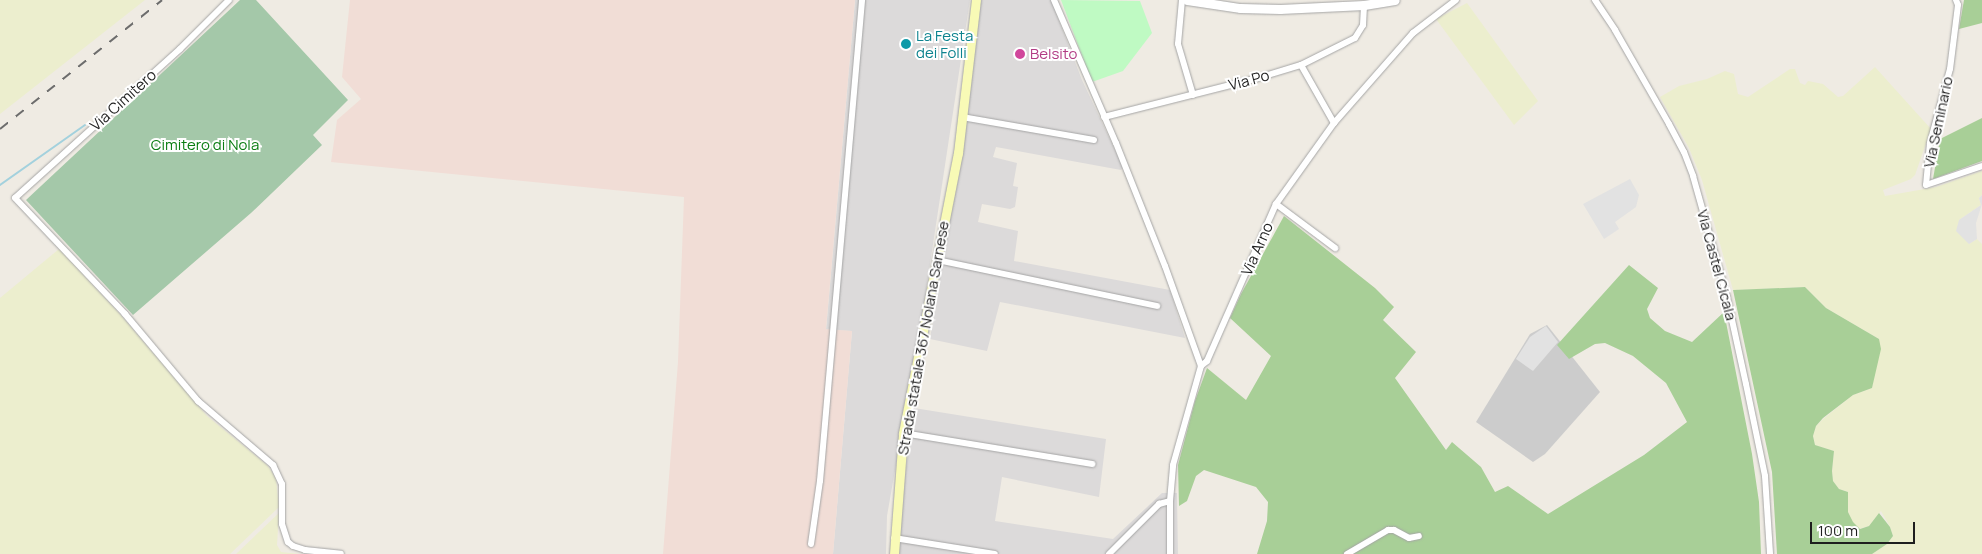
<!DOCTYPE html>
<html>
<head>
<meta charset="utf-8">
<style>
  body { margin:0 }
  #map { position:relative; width:1982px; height:554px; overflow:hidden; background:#efebe3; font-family:Manrope,sans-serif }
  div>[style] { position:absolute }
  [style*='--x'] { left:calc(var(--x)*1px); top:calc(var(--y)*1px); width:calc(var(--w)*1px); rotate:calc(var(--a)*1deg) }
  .residential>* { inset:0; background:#dcdada }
  .religious>* { inset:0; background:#ccc }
  .military>* { inset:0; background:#f1ddd6 }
  .farmland>* { inset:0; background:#eceece }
  .forest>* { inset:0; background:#a8cf97 }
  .cemetery>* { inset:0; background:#a4c8a9 }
  .park>* { inset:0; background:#bffac3 }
  .parking>* { inset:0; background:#e2e2e2 }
  .stream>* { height:2px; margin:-1px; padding:0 1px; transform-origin:1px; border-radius:1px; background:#a3d1dd }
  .roads { filter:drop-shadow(0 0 1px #a5a5a5) drop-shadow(0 0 1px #a5a5a5) }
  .minor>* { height:6px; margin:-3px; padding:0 3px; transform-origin:3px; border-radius:3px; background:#fff }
  .tertiary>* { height:9px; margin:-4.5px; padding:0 4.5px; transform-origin:4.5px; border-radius:4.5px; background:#fff }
  .secondary>* { height:9px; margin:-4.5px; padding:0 4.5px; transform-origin:4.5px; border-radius:4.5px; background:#f8fab6 }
  .rail>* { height:2px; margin-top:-1px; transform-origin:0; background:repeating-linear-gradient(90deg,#6c6c6c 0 10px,transparent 0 20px) }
  .dots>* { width:14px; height:14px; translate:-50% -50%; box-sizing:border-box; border:2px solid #fff; border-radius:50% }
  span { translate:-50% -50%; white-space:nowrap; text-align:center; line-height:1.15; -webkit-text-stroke:4px #fff; paint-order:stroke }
  .culture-label { font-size:15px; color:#0d838f }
  .left { translate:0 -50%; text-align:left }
  .hotel-label { font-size:15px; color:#b23c85 }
  .street-label { font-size:15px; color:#1e1e1e }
  .park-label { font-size:15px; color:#0a7d12 }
  .scale { position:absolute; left:1810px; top:522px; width:105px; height:22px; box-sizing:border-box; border:2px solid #1e1e1e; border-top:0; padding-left:6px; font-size:15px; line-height:18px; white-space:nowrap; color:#1e1e1e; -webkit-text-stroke:4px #fff; paint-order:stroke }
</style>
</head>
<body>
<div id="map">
  <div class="residential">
    <i style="clip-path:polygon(855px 0,970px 0,924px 304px,887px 516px,886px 554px,833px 554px,852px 331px,826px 330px)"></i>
    <i style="clip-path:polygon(978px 0,1051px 0,1082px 80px,1123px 167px,1121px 170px,996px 147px,993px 157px,1017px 163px,1013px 186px,1018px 187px,1015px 207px,1010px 209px,982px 204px,978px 222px,1018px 231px,1014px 261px,1170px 290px,1185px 338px,1000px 302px,987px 351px,930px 339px,957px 170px)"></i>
    <i style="clip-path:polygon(914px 408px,1106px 439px,1099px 497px,1002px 477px,995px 521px,1113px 539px,1162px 493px,1177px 493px,1178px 554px,898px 554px,898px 530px)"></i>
  </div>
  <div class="religious">
    <i style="clip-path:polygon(1547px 325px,1600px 392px,1545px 454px,1533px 462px,1476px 422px,1530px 334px)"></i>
  </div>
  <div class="military">
    <i style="clip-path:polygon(350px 0,855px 0,826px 329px,852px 331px,833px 554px,663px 554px,678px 362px,684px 197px,331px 162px,337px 120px,361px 99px,342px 77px)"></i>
  </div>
  <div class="farmland">
    <i style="clip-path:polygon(0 0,145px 0,0 114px)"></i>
    <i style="clip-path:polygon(1467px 3px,1538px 101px,1514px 125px,1436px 19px)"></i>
    <i style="clip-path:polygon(1875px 67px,1931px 129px,1915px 175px,1911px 179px,1883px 190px,1885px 196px,1936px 187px,1982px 171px,1982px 195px,1979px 198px,1981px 205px,1959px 220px,1969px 244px,1977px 239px,1982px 244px,1982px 554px,1872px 554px,1887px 544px,1893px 536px,1890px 527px,1881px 511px,1869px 526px,1859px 529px,1852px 522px,1848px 512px,1848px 492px,1839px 489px,1833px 481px,1832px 471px,1834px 451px,1815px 445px,1813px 436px,1816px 426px,1823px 419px,1853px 395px,1872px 388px,1879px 339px,1826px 308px,1805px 287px,1733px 290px,1702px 180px,1689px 148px,1660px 97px,1679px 86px,1707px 79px,1725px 71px,1734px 74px,1738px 94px,1748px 97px,1790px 69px,1795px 69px,1800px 83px,1805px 85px,1808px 81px,1823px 84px,1838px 97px,1843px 96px)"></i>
    <i style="clip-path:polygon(59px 249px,119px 313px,207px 416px,267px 465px,272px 472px,276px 479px,279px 507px,230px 554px,0 554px,0 298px)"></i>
    <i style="clip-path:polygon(279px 513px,277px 545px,281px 552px,300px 554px,236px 554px)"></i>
  </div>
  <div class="forest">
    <i style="clip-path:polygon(1964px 0,1982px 0,1982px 23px,1959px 29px)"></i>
    <i style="clip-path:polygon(1982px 118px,1982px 161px,1933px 179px,1940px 139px)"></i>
    <i style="clip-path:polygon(1284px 216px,1375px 288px,1394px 307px,1383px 320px,1416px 352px,1395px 378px,1446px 450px,1452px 442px,1481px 467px,1495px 492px,1508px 486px,1548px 514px,1644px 455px,1687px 422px,1666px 383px,1633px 356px,1605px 343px,1595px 344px,1569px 359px,1557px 345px,1629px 265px,1658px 288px,1647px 309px,1650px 318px,1665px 331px,1692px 342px,1724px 312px,1752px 454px,1759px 502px,1761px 554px,1257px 554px,1267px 521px,1268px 502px,1256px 487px,1204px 470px,1196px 476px,1187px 501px,1179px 506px,1178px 465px,1195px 401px,1207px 368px,1246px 400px,1271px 356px,1230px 318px,1241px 294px)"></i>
    <i style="clip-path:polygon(1805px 287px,1826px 308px,1879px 339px,1881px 349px,1872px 388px,1853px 395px,1823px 418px,1816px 426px,1813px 436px,1815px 445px,1834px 451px,1832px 471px,1833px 481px,1839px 489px,1848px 492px,1848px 512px,1853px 522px,1860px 529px,1869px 526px,1879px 513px,1890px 527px,1893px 536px,1887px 544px,1872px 554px,1777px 554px,1772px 472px,1733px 290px)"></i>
  </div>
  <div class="cemetery">
    <i style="clip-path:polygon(240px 0,256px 0,348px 100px,313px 135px,322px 145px,251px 213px,133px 315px,26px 200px)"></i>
  </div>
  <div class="park">
    <i style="clip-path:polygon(1061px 0,1140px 1px,1152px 33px,1123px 71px,1092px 82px)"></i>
  </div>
  <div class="parking">
    <i style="clip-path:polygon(1630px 179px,1639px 195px,1636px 207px,1615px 222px,1619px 229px,1604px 239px,1583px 204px)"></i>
    <i style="clip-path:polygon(1982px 195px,1982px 204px,1976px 223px,1977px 239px,1969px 244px,1956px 231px,1959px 220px,1981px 205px,1979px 198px)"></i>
    <i style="clip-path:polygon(1546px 326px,1558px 342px,1533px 371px,1516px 359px,1530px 337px)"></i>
  </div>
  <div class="stream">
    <i style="--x:0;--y:185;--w:104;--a:-35.2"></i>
  </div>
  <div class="roads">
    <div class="minor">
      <i style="--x:229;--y:0;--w:69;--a:135"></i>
      <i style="--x:180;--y:49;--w:222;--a:137.9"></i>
      <i style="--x:15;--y:198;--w:160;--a:46.5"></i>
      <i style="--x:125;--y:314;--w:114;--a:50"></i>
      <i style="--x:198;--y:401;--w:99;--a:40.5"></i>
      <i style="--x:273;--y:465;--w:21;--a:65"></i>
      <i style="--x:282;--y:484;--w:40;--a:90"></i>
      <i style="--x:282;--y:524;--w:19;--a:72"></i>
      <i style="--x:288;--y:542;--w:6;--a:39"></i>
      <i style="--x:293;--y:546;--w:13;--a:18"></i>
      <i style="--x:305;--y:550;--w:36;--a:6"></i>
      <i style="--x:1054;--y:0;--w:156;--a:66.6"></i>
      <i style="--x:1116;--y:143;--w:132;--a:68.3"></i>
      <i style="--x:1165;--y:266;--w:106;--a:70.2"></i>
      <i style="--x:1182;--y:0;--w:44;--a:95.2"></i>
      <i style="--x:1178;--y:44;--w:53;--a:73.6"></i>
      <i style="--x:1595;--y:0;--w:36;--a:56"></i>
      <i style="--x:1615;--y:30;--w:108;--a:60.1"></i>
      <i style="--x:1669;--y:124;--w:32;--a:62"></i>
      <i style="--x:1684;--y:152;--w:26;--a:69"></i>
      <i style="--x:1693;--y:176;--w:126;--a:74.3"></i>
      <i style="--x:1727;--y:297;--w:89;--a:77.7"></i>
      <i style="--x:1746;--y:384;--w:94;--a:78.3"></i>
      <i style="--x:1765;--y:476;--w:78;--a:86.3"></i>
      <i style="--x:1956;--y:0;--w:5;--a:68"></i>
      <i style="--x:1958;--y:5;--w:64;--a:97.1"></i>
      <i style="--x:1950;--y:69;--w:77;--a:105.1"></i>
      <i style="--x:1930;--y:143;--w:42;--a:95.4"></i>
      <i style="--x:1926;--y:185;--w:59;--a:-18.7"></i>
      <i style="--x:1301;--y:65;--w:67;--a:60.4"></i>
      <i style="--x:962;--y:117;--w:134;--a:9.9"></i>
      <i style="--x:1104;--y:117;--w:159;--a:-14.2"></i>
      <i style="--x:1258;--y:78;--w:45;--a:-16.8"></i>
      <i style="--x:1301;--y:65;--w:60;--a:-26.6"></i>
      <i style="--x:1355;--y:38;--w:15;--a:-58"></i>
      <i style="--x:1363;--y:25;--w:20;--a:-87"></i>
      <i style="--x:1276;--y:204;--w:74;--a:36.7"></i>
      <i style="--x:937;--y:260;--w:225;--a:11.8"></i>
      <i style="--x:903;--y:433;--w:192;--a:9.3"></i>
      <i style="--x:894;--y:538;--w:102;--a:9"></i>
      <i style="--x:811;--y:544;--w:64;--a:-81.9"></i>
      <i style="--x:820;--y:481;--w:483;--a:-85"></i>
      <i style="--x:1109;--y:554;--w:71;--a:-45"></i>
      <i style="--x:1159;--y:504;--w:11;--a:-15"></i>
      <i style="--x:1170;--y:554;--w:53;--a:-90"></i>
      <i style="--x:1170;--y:501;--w:36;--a:-85"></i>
      <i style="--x:1173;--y:465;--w:103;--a:-74.2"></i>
      <i style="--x:1201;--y:366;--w:8;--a:-40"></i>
      <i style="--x:1207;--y:361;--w:171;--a:-66.3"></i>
      <i style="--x:1276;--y:204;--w:100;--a:-54.4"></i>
      <i style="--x:1334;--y:123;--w:120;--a:-48.7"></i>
      <i style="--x:1413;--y:33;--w:54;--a:-37.5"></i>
      <i style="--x:1347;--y:554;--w:48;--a:-30.3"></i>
      <i style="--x:1388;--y:530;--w:6;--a:0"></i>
      <i style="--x:1394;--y:530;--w:17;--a:28"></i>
      <i style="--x:1409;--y:538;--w:10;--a:-11"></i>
    </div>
    <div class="tertiary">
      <i style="--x:1187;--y:0;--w:54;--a:8.6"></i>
      <i style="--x:1240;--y:8;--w:40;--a:1.4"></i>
      <i style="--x:1280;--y:9;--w:84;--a:-2.7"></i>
      <i style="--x:1364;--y:5;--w:31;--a:-9"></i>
    </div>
    <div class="secondary">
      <i style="--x:894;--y:554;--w:121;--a:-85.7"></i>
      <i style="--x:903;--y:433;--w:285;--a:-78.9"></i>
      <i style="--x:958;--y:153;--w:154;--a:-83.3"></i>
    </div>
  </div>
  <div class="rail">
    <i style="--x:0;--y:129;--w:207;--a:-38.5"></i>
  </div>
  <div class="dots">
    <i style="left:906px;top:44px;background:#0f9aa8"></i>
    <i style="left:1020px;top:54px;background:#d1479c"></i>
  </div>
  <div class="culture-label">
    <span class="left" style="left:916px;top:44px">La Festa<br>dei Folli</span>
  </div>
  <div class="hotel-label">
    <span class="left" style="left:1030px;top:54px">Belsito</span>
  </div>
  <div class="street-label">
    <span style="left:1249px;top:80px;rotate:-15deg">Via Po</span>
    <span style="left:123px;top:100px;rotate:-42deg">Via Cimitero</span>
    <span style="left:1938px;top:122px;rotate:-78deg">Via Seminario</span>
    <span style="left:1257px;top:249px;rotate:-66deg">Via Arno</span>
    <span style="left:1717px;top:265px;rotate:75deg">Via Castel Cicala</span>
    <span style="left:923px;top:338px;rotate:-80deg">Strada statale 367 Nolana Sarnese</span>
  </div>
  <div class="park-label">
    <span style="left:205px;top:145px">Cimitero di Nola</span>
  </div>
  <div class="scale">100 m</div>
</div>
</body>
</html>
